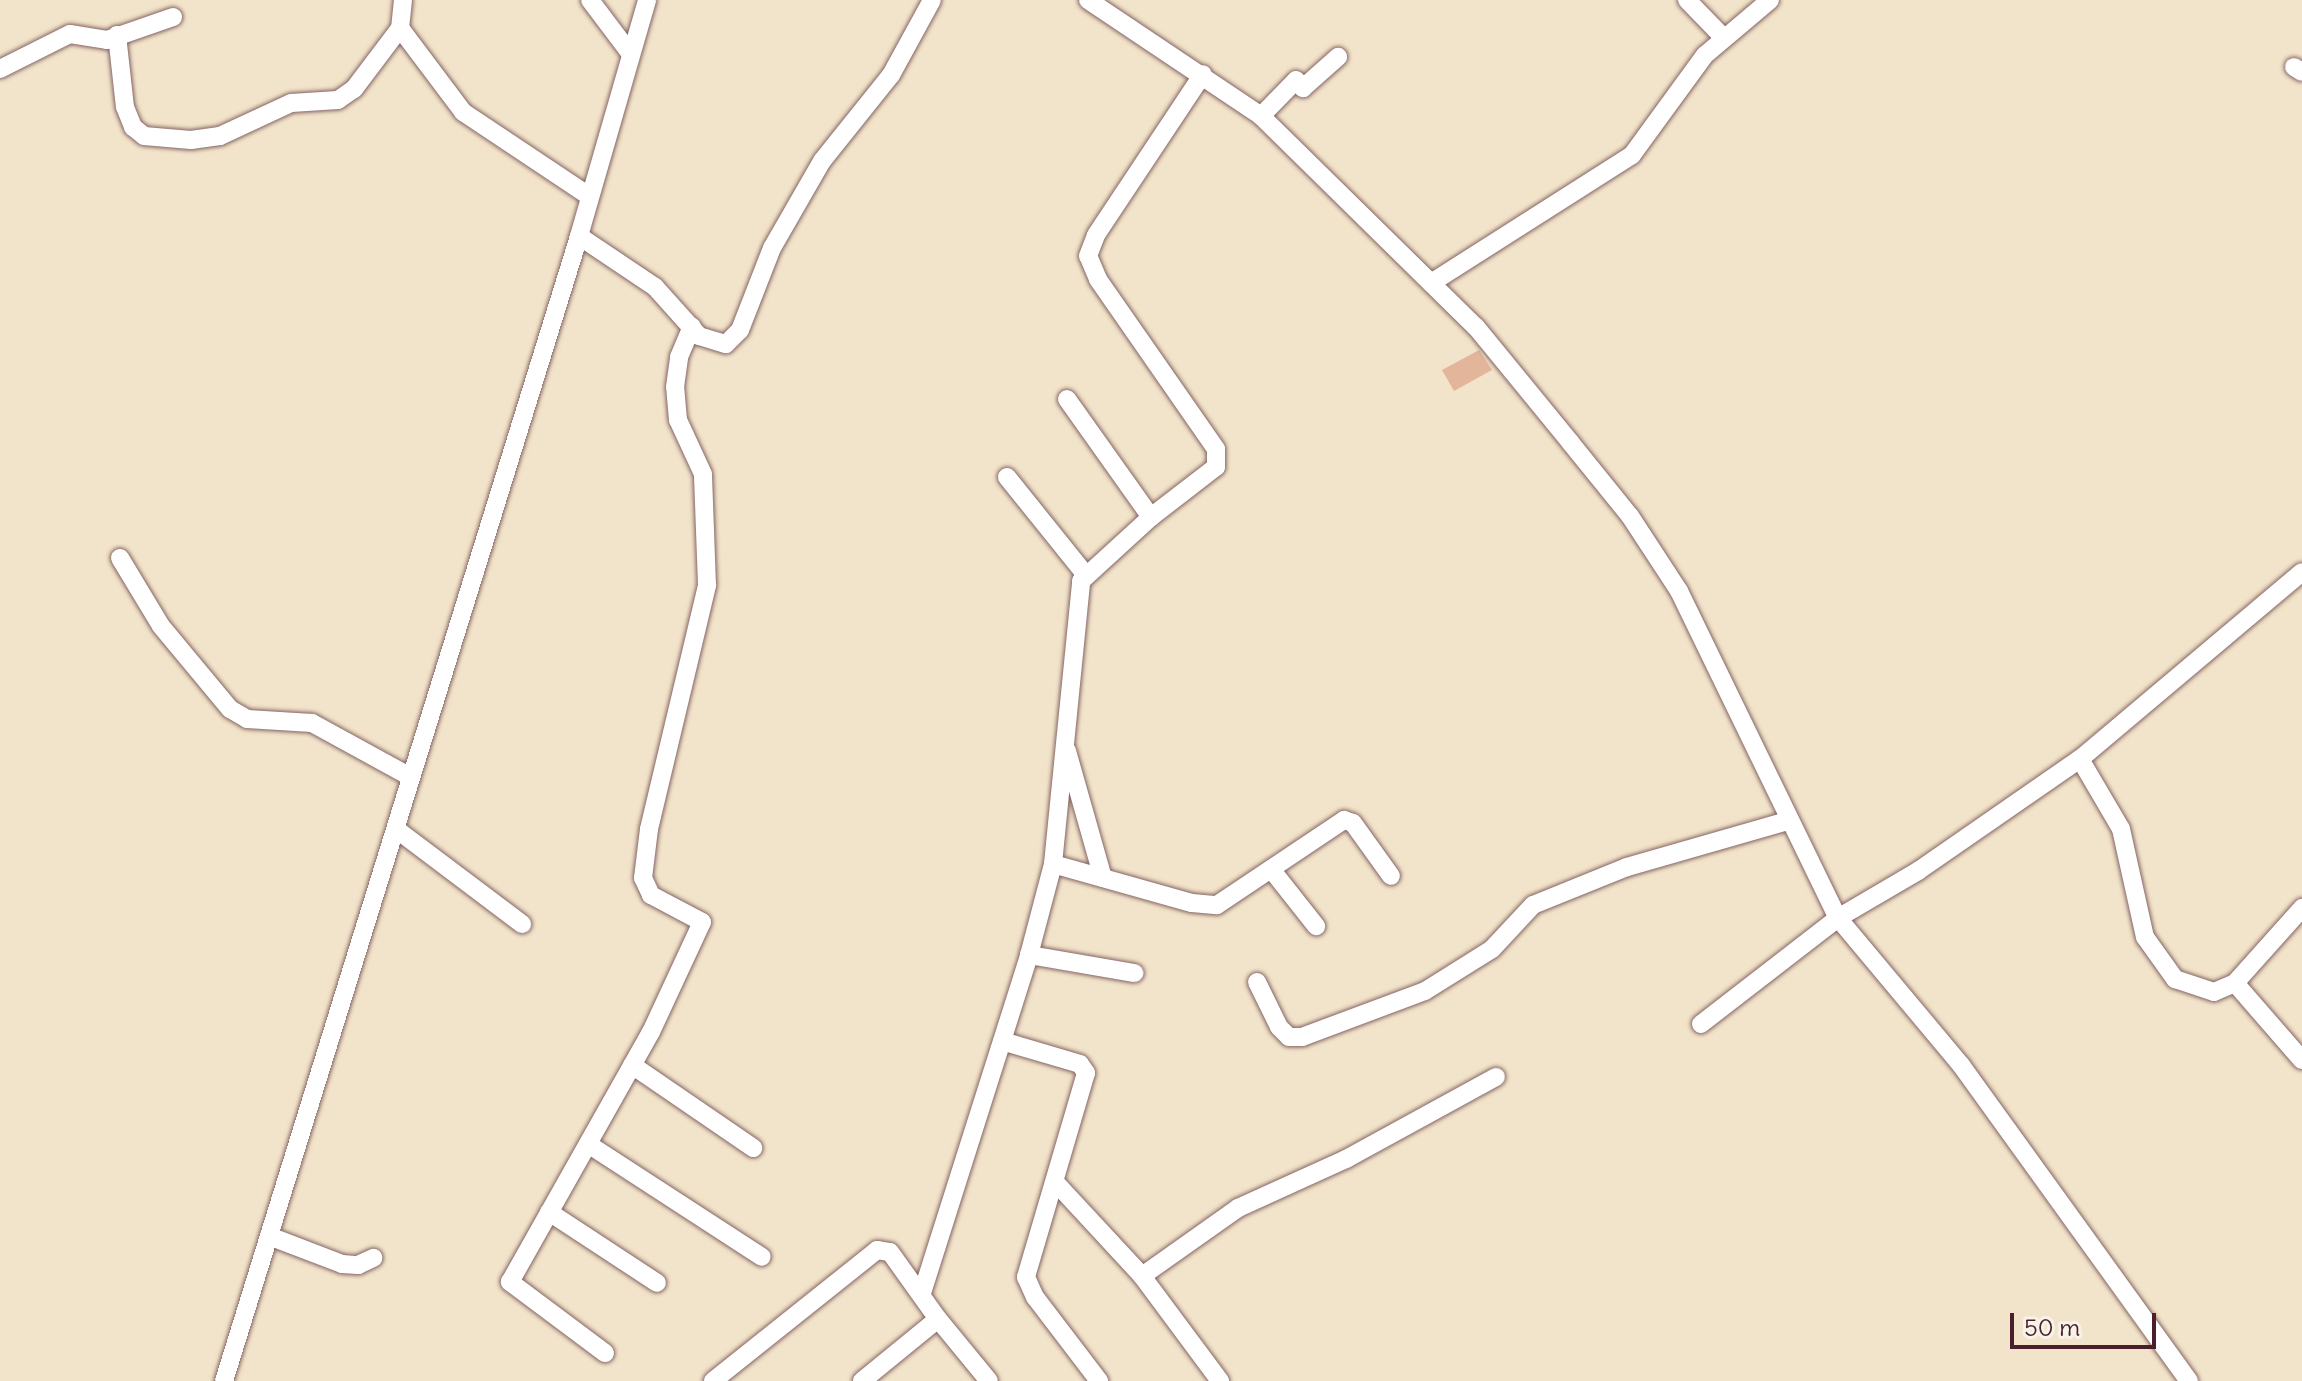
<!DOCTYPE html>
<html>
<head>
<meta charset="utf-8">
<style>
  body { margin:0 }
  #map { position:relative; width:2302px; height:1381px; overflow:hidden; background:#f2e4ca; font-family:Delius,sans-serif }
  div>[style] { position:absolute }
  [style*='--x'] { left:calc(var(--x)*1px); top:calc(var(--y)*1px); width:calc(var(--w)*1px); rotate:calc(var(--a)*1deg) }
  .building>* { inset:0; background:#e3b69c }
  .roads { filter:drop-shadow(0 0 2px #856463) drop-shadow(0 0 2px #856463) }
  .minor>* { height:18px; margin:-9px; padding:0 9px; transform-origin:9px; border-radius:9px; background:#fff }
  span { translate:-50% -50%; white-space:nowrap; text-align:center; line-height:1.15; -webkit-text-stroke:6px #f7f3e8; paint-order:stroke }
  .scale { position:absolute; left:2010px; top:1313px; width:146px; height:36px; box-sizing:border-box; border:4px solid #4a1f2b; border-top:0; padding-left:10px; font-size:24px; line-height:28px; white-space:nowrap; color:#4a1f2b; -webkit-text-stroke:6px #f7f3e8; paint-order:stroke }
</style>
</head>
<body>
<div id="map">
  <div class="building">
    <i style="clip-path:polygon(1479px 350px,1492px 370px,1454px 391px,1442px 370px)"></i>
  </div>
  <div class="roads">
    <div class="minor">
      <i style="--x:403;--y:0;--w:28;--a:96"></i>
      <i style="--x:400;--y:28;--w:105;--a:53.1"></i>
      <i style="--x:463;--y:112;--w:151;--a:33.7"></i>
      <i style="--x:590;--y:0;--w:66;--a:53"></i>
      <i style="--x:1088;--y:0;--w:208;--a:33.8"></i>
      <i style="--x:1261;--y:116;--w:301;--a:44.5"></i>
      <i style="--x:1476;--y:327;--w:149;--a:50.7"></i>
      <i style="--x:1570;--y:442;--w:95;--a:51"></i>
      <i style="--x:1630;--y:516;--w:90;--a:56.8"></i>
      <i style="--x:1679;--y:591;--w:364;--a:64.1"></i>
      <i style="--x:1838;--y:918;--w:93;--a:-30.4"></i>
      <i style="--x:1918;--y:871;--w:197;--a:-34.7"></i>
      <i style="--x:2080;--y:759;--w:290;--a:-40.1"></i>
      <i style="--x:1687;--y:0;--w:52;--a:45.8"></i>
      <i style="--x:117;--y:35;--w:72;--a:83.7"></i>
      <i style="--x:125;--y:107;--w:22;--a:68"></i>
      <i style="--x:133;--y:127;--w:14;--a:39"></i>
      <i style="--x:144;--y:136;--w:47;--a:4.9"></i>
      <i style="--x:191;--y:140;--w:29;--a:-8"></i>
      <i style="--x:220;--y:136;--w:78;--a:-24.9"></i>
      <i style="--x:291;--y:103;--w:47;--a:-3.7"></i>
      <i style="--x:338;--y:100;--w:19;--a:-35"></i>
      <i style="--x:354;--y:89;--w:76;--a:-53"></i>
      <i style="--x:2294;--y:67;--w:9;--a:32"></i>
      <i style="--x:0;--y:69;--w:78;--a:-26.6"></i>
      <i style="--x:70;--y:34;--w:37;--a:9"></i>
      <i style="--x:107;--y:40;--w:70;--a:-19.2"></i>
      <i style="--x:1261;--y:116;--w:50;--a:-45.8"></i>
      <i style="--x:1296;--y:80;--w:11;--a:49"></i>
      <i style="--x:1303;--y:88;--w:47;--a:-41.5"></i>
      <i style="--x:579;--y:236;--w:92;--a:33.9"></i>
      <i style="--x:655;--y:287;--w:66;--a:48.1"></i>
      <i style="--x:699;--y:336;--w:28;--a:17"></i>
      <i style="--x:726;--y:344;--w:20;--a:-45"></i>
      <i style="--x:740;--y:330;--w:88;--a:-68.7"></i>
      <i style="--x:772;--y:248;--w:100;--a:-60.1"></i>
      <i style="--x:822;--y:161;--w:110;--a:-51.3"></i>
      <i style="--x:891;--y:75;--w:85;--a:-61.3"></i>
      <i style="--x:1431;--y:283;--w:238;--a:-32.5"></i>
      <i style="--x:1632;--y:155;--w:124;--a:-53.9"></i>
      <i style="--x:1705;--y:55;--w:85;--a:-40.2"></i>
      <i style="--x:1067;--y:399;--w:145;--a:54.6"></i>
      <i style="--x:1007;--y:477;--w:124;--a:51.2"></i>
      <i style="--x:120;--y:558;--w:79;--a:58.9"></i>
      <i style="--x:161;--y:626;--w:108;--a:50.3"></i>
      <i style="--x:230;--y:709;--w:20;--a:30"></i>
      <i style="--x:247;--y:719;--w:65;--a:3.5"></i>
      <i style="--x:312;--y:723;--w:111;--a:28.7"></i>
      <i style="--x:1067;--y:751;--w:132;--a:74.2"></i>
      <i style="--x:2080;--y:759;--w:81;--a:59.6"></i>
      <i style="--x:2121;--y:829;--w:111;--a:77.5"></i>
      <i style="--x:2145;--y:937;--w:52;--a:54.5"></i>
      <i style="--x:2175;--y:979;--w:41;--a:18.4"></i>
      <i style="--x:2214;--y:992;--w:23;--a:-23"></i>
      <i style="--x:2235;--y:983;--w:101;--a:-48.2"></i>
      <i style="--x:396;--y:829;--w:158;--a:37"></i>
      <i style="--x:1053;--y:864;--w:144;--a:15.7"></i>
      <i style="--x:1192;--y:903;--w:25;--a:5"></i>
      <i style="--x:1217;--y:905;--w:153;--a:-33.8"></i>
      <i style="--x:1344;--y:820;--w:9;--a:18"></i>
      <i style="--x:1353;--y:823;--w:65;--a:54.4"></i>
      <i style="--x:1271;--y:869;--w:73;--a:51.7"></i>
      <i style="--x:1029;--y:955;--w:107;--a:9.7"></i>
      <i style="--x:1257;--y:982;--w:50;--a:63.9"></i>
      <i style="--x:1279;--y:1027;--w:14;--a:45"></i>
      <i style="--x:1289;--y:1037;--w:13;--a:0"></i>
      <i style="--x:1302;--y:1037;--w:131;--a:-20.5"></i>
      <i style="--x:1425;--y:991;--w:79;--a:-32.1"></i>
      <i style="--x:1492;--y:949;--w:60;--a:-47"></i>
      <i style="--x:1533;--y:905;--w:101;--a:-22"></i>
      <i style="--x:1627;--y:867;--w:166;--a:-16"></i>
      <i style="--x:2235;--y:983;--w:102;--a:49"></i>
      <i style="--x:1701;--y:1024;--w:173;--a:-37.7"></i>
      <i style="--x:1838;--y:918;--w:192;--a:50.1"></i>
      <i style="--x:1961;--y:1065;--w:390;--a:54.2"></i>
      <i style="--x:1002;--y:1041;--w:81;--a:16.4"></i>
      <i style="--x:1080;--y:1064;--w:11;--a:56"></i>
      <i style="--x:1086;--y:1073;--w:213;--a:106.4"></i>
      <i style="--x:1026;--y:1277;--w:22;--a:66"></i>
      <i style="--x:1035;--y:1297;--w:106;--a:52.7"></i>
      <i style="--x:632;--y:1065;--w:147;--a:34.4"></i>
      <i style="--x:588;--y:1144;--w:207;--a:33"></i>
      <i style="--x:1056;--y:1183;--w:127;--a:47.2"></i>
      <i style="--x:1142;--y:1276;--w:131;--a:53.4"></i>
      <i style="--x:549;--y:1212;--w:129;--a:33.3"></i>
      <i style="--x:269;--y:1236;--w:78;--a:21"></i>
      <i style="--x:342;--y:1264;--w:16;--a:4"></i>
      <i style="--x:358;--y:1265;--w:17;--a:-25"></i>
      <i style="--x:1142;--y:1276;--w:118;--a:-35.3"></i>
      <i style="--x:1238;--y:1208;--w:119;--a:-24.4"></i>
      <i style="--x:1346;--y:1159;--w:171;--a:-28.7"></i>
      <i style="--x:922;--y:1293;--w:355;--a:-72.4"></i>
      <i style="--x:1029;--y:955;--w:94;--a:-75.2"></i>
      <i style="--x:1053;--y:864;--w:284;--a:-84.3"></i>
      <i style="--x:1081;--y:581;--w:95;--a:-42.4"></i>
      <i style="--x:1151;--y:517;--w:82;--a:-37.6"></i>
      <i style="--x:1216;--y:467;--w:18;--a:-90"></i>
      <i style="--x:1216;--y:449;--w:207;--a:-124.8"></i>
      <i style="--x:1098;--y:279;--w:25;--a:-113"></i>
      <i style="--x:1088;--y:256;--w:22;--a:-69"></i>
      <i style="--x:1096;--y:235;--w:193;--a:-56.4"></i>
      <i style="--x:605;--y:1353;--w:119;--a:-143.2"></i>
      <i style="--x:510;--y:1282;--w:287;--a:-60.6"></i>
      <i style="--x:651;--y:1032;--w:121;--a:-65.1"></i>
      <i style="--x:702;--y:922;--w:58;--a:-152.1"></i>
      <i style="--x:651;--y:895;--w:19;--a:-115"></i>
      <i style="--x:643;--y:878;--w:49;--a:-83"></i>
      <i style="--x:649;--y:829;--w:251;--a:-76.6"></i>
      <i style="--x:707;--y:585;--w:111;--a:-92.1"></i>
      <i style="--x:703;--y:474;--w:60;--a:-114.8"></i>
      <i style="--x:678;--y:420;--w:33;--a:-95"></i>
      <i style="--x:675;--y:387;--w:30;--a:-82"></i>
      <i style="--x:679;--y:357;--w:33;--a:-67"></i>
      <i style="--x:224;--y:1381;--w:1199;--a:-72.77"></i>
      <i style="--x:579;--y:236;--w:246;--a:-73.9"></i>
      <i style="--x:713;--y:1381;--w:210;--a:-38.6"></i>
      <i style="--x:877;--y:1250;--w:13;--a:9"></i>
      <i style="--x:890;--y:1252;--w:82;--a:54.4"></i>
      <i style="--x:862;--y:1381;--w:98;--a:-39.2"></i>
      <i style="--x:938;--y:1319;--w:80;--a:50.6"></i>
    </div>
  </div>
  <div class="scale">50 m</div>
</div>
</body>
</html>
